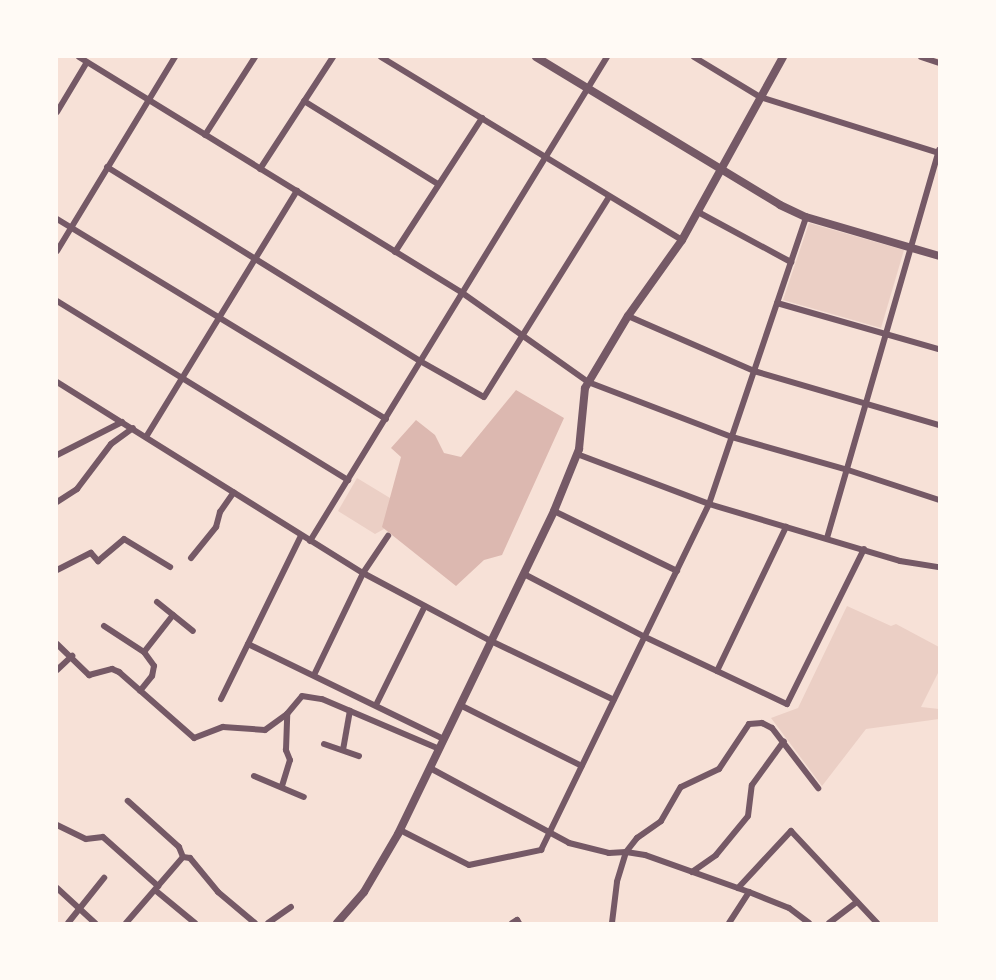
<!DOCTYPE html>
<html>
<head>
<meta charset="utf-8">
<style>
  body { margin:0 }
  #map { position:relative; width:996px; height:980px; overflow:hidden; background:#f7e1d7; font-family:"Exo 2",sans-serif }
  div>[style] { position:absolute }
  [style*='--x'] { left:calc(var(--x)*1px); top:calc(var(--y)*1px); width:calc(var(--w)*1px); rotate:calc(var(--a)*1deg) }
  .green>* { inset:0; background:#ebcfc5 }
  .water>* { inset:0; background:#dcb8b0 }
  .minor>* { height:6px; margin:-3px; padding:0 3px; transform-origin:3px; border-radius:3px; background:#755966 }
  .tertiary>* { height:8px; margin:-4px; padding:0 4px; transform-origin:4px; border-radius:4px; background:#755966 }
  span { translate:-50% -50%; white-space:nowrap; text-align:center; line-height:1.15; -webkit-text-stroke:4.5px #fffaf5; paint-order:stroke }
  .frame { position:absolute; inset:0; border:58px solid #fffaf5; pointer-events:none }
</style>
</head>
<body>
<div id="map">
  <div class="green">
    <i style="clip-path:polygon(809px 223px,904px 250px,881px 328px,783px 300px)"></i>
    <i style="clip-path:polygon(357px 478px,390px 498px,384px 529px,375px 534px,338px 511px)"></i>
    <i style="clip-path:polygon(847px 606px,891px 626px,896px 624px,939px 647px,939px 671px,921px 707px,939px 709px,939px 719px,866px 729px,822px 786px,771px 718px,798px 708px)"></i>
  </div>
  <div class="water">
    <i style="clip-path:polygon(516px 390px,564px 418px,502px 555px,484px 560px,456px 586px,382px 527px,401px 457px,391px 448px,416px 420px,435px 435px,444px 453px,461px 457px)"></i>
  </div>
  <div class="minor">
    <i style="--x:79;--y:57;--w:448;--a:31.6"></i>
    <i style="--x:461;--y:292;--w:156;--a:35.3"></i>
    <i style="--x:588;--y:382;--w:154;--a:20.9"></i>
    <i style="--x:732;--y:437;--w:121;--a:15.9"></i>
    <i style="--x:848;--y:470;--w:96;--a:18.2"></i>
    <i style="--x:381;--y:57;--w:352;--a:31.3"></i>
    <i style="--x:694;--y:57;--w:77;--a:31.2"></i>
    <i style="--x:760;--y:97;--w:188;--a:17.4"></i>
    <i style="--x:921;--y:57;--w:19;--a:18"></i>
    <i style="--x:304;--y:101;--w:158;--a:31.8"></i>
    <i style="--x:57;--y:112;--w:58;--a:-59"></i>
    <i style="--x:205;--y:135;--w:93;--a:-57.3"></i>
    <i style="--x:107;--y:167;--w:368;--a:31.8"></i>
    <i style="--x:420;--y:361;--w:73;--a:29.4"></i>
    <i style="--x:484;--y:397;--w:236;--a:-58"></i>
    <i style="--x:260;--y:169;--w:134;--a:-56.9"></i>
    <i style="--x:698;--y:212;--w:106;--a:28.3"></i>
    <i style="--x:57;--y:219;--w:385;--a:31.3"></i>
    <i style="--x:57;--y:251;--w:227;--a:-58.7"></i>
    <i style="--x:395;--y:252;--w:160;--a:-57"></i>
    <i style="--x:57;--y:301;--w:342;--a:31.6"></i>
    <i style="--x:777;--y:303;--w:168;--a:15.9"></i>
    <i style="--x:628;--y:316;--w:137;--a:23.6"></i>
    <i style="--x:754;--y:371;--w:193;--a:16.3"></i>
    <i style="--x:57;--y:382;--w:361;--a:32"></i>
    <i style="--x:363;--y:573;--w:145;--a:28"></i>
    <i style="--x:491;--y:641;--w:136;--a:25.6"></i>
    <i style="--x:146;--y:437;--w:289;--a:-58.5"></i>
    <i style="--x:577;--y:454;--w:141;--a:20.7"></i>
    <i style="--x:709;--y:504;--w:199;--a:16.6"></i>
    <i style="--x:900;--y:561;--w:39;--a:9"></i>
    <i style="--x:57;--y:455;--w:73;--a:-26.9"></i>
    <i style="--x:57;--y:502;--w:24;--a:-33"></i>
    <i style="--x:77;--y:489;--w:56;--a:-52.9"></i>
    <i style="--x:111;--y:444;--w:27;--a:-36"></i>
    <i style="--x:554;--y:511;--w:137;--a:26"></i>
    <i style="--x:827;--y:538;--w:404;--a:-73.9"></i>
    <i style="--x:310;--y:541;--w:568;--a:-58.47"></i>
    <i style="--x:191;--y:558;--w:40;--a:-51"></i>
    <i style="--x:216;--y:527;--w:16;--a:-75"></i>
    <i style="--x:220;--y:512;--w:24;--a:-55"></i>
    <i style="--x:57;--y:570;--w:38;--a:-27"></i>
    <i style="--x:91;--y:553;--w:11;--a:49"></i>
    <i style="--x:98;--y:561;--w:34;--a:-40"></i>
    <i style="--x:124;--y:539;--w:54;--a:31.3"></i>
    <i style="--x:524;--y:574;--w:136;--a:27.5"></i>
    <i style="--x:645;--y:637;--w:157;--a:25.3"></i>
    <i style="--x:787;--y:704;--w:173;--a:-63.6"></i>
    <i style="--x:157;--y:602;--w:46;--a:38.9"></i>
    <i style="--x:104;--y:626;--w:48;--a:33"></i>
    <i style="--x:144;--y:652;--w:17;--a:54"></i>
    <i style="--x:154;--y:666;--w:10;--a:101"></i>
    <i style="--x:152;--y:676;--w:19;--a:129"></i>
    <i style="--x:57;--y:644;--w:45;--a:44.1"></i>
    <i style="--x:89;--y:675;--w:24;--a:-15"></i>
    <i style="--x:112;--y:669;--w:8;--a:23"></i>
    <i style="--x:119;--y:672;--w:100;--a:41.3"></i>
    <i style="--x:194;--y:738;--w:31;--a:-21"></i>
    <i style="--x:223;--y:727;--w:42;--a:4.1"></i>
    <i style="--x:265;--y:730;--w:27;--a:-36"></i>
    <i style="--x:287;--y:714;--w:23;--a:-50"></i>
    <i style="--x:302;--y:696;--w:20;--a:9"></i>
    <i style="--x:322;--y:699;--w:127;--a:23.1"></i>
    <i style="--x:248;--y:644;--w:218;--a:25.9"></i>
    <i style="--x:144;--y:652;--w:47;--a:-51.9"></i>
    <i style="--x:57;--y:670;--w:21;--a:-43"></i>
    <i style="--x:717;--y:671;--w:160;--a:-64.4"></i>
    <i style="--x:314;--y:675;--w:113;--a:-64.3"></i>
    <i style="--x:363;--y:573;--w:45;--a:-56"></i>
    <i style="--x:221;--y:699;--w:182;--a:-63.9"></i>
    <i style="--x:376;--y:705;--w:110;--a:-63.7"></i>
    <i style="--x:460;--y:705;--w:136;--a:26.6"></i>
    <i style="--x:324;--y:744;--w:37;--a:19"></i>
    <i style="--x:343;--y:750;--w:40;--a:-80"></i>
    <i style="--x:430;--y:768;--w:158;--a:28.3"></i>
    <i style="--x:569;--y:843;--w:41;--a:14"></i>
    <i style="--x:609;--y:853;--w:17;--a:-3"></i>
    <i style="--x:626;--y:852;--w:31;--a:107"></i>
    <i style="--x:617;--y:882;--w:41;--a:97"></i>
    <i style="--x:254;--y:776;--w:54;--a:22.8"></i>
    <i style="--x:282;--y:786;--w:27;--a:-73"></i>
    <i style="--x:290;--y:760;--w:11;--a:-112"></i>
    <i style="--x:286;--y:750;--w:36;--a:-88"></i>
    <i style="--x:57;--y:825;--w:32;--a:26"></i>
    <i style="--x:86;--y:839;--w:17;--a:-7"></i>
    <i style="--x:103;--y:837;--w:74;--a:41.7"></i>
    <i style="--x:400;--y:830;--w:77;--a:26.9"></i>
    <i style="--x:469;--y:865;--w:74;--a:-11.8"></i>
    <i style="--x:541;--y:850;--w:385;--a:-64.1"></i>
    <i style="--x:709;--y:504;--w:303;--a:-71.3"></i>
    <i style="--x:183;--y:857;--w:7;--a:8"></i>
    <i style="--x:190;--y:858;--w:44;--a:50.5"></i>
    <i style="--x:218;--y:892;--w:48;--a:40"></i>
    <i style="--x:692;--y:872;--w:29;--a:-35"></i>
    <i style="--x:716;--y:855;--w:50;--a:-50.6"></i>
    <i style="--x:748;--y:816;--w:31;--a:-83"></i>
    <i style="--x:752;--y:785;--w:54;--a:-54"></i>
    <i style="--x:57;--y:888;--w:52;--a:42.6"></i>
    <i style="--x:738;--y:888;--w:78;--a:-47.1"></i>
    <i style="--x:791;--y:831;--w:126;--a:46.9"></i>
    <i style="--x:155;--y:890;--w:52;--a:39.5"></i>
    <i style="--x:68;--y:923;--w:58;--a:-51.3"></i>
    <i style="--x:126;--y:923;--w:87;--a:-49.2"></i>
    <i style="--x:183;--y:857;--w:11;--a:-112"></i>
    <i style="--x:179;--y:847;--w:69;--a:-138"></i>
    <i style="--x:268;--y:923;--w:28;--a:-35"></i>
    <i style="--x:512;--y:923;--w:6;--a:-31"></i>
    <i style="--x:517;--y:920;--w:4;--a:56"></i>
    <i style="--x:729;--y:923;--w:37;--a:-57"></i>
    <i style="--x:809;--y:923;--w:25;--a:-143"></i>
    <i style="--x:789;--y:908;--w:43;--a:-158.2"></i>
    <i style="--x:749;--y:892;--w:110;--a:-160.4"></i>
    <i style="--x:645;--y:855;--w:19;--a:-171"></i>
    <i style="--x:626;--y:852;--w:18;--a:-52"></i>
    <i style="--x:637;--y:838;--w:29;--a:-35"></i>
    <i style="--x:661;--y:821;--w:39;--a:-60"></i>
    <i style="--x:681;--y:787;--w:42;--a:-25.3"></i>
    <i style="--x:719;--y:769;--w:54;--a:-56.3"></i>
    <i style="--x:749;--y:724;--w:13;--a:-4"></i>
    <i style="--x:762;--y:723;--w:11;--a:27"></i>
    <i style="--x:772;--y:728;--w:76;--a:52.5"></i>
    <i style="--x:829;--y:923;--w:35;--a:-37"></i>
  </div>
  <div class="tertiary">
    <i style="--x:536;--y:57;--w:285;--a:31.2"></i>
    <i style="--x:780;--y:205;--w:29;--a:25"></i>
    <i style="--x:806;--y:217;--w:139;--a:16.3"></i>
    <i style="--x:337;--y:923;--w:41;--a:-48.9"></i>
    <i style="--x:364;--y:892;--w:67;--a:-59.6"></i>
    <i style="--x:398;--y:834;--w:359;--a:-64.2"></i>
    <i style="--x:554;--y:511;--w:67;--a:-68"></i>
    <i style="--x:579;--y:449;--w:61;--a:-84.4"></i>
    <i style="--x:585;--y:388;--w:84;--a:-59.2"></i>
    <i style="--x:628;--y:316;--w:93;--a:-54.6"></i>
    <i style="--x:682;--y:240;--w:209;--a:-61.1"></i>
  </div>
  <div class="frame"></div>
</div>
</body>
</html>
